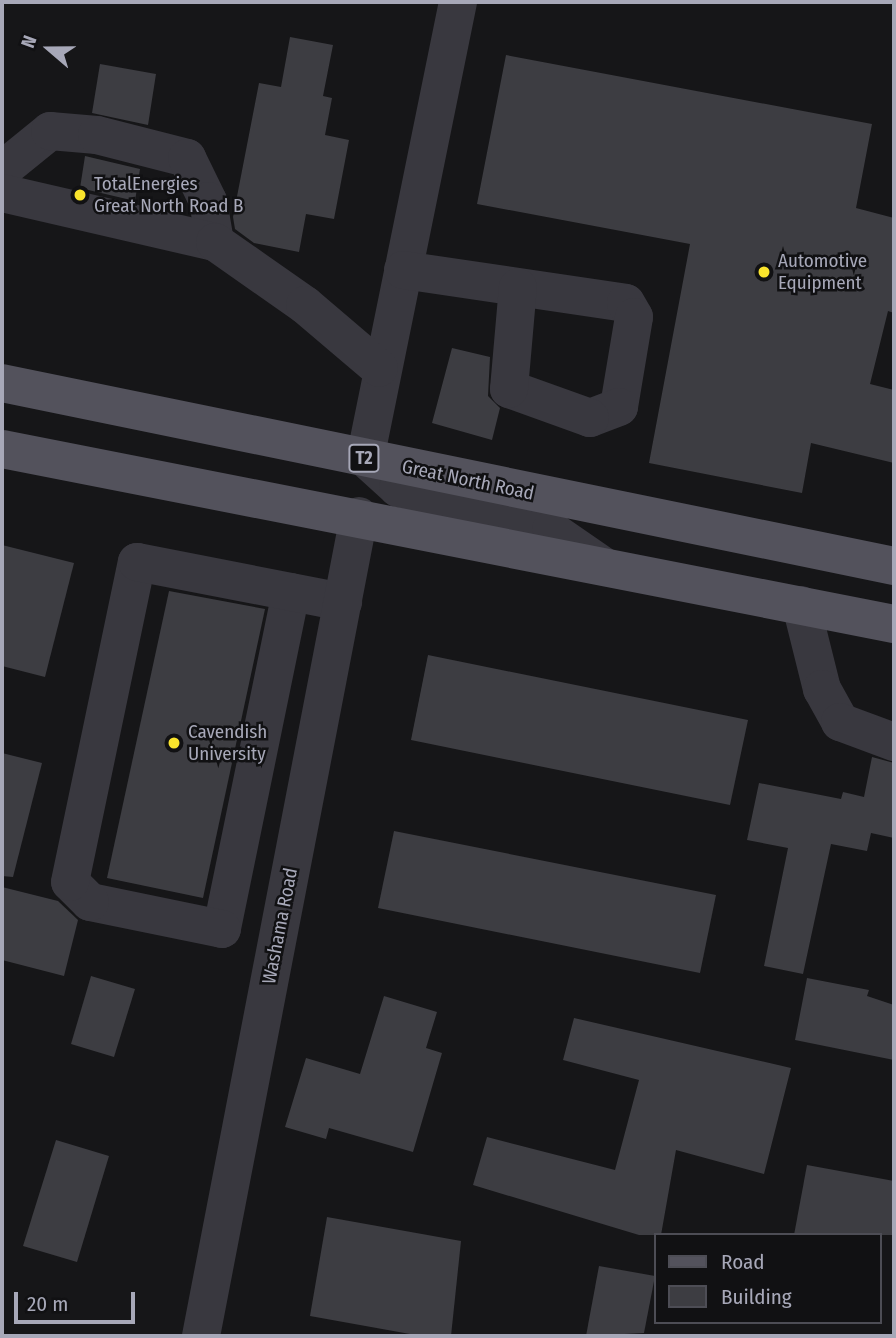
<!DOCTYPE html>
<html>
<head>
<meta charset="utf-8">
<style>
  body { margin:0 }
  #map { position:relative; width:896px; height:1338px; overflow:hidden; background:#161618; font-family:"Fira Sans Condensed",sans-serif }
  div>[style] { position:absolute }
  [style*='--x'] { left:calc(var(--x)*1px); top:calc(var(--y)*1px); width:calc(var(--w)*1px); rotate:calc(var(--a)*1deg) }
  .building>* { inset:0; background:#3d3d42 }
  .minor>* { height:38px; margin:-19px; padding:0 19px; transform-origin:19px; border-radius:19px; background:#39383f }
  .major>* { height:38px; margin:-19px; padding:0 19px; transform-origin:19px; border-radius:19px; background:#53525c }
  .dots>* { width:19px; height:19px; translate:-50% -50%; box-sizing:border-box; border:4px solid #111113; border-radius:50% }
  span { translate:-50% -50%; white-space:nowrap; text-align:center; line-height:1.15; -webkit-text-stroke:5px #111113; paint-order:stroke }
  .shield-label span { padding:2px 5px; background:#111113; border:2px solid; border-radius:5px; -webkit-text-stroke-width:0 }
  .shield-label { font-size:18px; color:#a7a8b8; font-weight:700 }
  .poi-label { font-size:19px; color:#a7a8b8 }
  .left { translate:0 -50%; text-align:left }
  .street-label { font-size:19px; color:#a7a8b8 }
  .frame { position:absolute; inset:0; border:4px solid #a7a8b8; pointer-events:none }
  .legend { position:absolute; left:654px; top:1233px; width:228px; height:91px; box-sizing:border-box; background:#111113; border:2px solid #4d4d55; margin:0; padding:9px 12px; list-style:none; font-size:21px; color:#a7a8b8 }
  .legend li { display:flex; align-items:center; gap:14px; height:35px }
  .legend b { width:35px; border:2px solid #4d4d55 }
  .north { position:absolute; left:14px; top:14px; width:70px; height:70px; -webkit-text-stroke:5px #111113; paint-order:stroke; rotate:290deg; font-size:19px; font-weight:700; line-height:28px; text-align:center; color:#a7a8b8 }
  .north::after { content:''; display:block; margin:auto; width:24px; height:32px; background:#a7a8b8; clip-path:polygon(50% 0,100% 100%,50% 72%,0 100%) }
  .scale { position:absolute; left:14px; top:1292px; width:121px; height:32px; box-sizing:border-box; border:4px solid #a7a8b8; border-top:0; padding-left:9px; font-size:21px; line-height:24px; white-space:nowrap; color:#a7a8b8; -webkit-text-stroke:5px #111113; paint-order:stroke }
</style>
</head>
<body>
<div id="map">
  <div class="building">
    <i style="clip-path:polygon(290px 37px,333px 45px,323px 96px,332px 98px,325px 135px,349px 140px,334px 219px,306px 214px,299px 252px,254px 243px,235px 229px,233px 217px,259px 83px,281px 87px)"></i>
    <i style="clip-path:polygon(506px 55px,872px 124px,856px 208px,894px 218px,894px 313px,888px 311px,870px 384px,894px 390px,894px 463px,811px 443px,802px 493px,649px 463px,690px 244px,477px 204px)"></i>
    <i style="clip-path:polygon(100px 64px,156px 74px,148px 125px,92px 113px)"></i>
    <i style="clip-path:polygon(85px 156px,140px 169px,135px 201px,80px 188px)"></i>
    <i style="clip-path:polygon(452px 348px,490px 357px,488px 396px,500px 408px,492px 440px,432px 423px)"></i>
    <i style="clip-path:polygon(2px 545px,74px 563px,45px 677px,2px 666px)"></i>
    <i style="clip-path:polygon(169px 591px,265px 609px,203px 898px,107px 878px)"></i>
    <i style="clip-path:polygon(428px 655px,748px 720px,730px 805px,411px 740px)"></i>
    <i style="clip-path:polygon(2px 753px,42px 763px,13px 877px,2px 876px)"></i>
    <i style="clip-path:polygon(872px 757px,894px 763px,894px 838px,871px 833px,867px 851px,831px 844px,803px 974px,764px 966px,788px 848px,747px 840px,759px 783px,841px 799px,843px 792px,864px 797px)"></i>
    <i style="clip-path:polygon(394px 831px,716px 895px,700px 973px,378px 908px)"></i>
    <i style="clip-path:polygon(2px 887px,58px 901px,78px 920px,64px 976px,2px 960px)"></i>
    <i style="clip-path:polygon(91px 976px,135px 989px,114px 1057px,71px 1044px)"></i>
    <i style="clip-path:polygon(807px 978px,869px 990px,867px 996px,894px 1005px,894px 1060px,795px 1040px)"></i>
    <i style="clip-path:polygon(384px 996px,437px 1012px,426px 1048px,442px 1053px,413px 1152px,329px 1128px,326px 1139px,285px 1127px,306px 1058px,360px 1074px)"></i>
    <i style="clip-path:polygon(574px 1018px,791px 1068px,764px 1174px,676px 1150px,661px 1235px,639px 1235px,473px 1185px,487px 1137px,615px 1170px,639px 1080px,563px 1060px)"></i>
    <i style="clip-path:polygon(56px 1140px,109px 1156px,77px 1262px,23px 1246px)"></i>
    <i style="clip-path:polygon(807px 1165px,894px 1181px,894px 1235px,794px 1235px)"></i>
    <i style="clip-path:polygon(327px 1217px,461px 1241px,451px 1336px,421px 1336px,310px 1316px)"></i>
    <i style="clip-path:polygon(599px 1266px,655px 1276px,644px 1333px,586px 1336px)"></i>
  </div>
  <div class="minor">
    <i style="--x:458;--y:2;--w:465;--a:101.5"></i>
    <i style="--x:365;--y:458;--w:45;--a:42.3"></i>
    <i style="--x:398;--y:488;--w:159;--a:15.4"></i>
    <i style="--x:551;--y:530;--w:62;--a:34.5"></i>
    <i style="--x:2;--y:170;--w:62;--a:-39.1"></i>
    <i style="--x:50;--y:131;--w:47;--a:4.9"></i>
    <i style="--x:97;--y:135;--w:93;--a:14.3"></i>
    <i style="--x:187;--y:158;--w:48;--a:64"></i>
    <i style="--x:208;--y:201;--w:42;--a:80.3"></i>
    <i style="--x:2;--y:193;--w:219;--a:13"></i>
    <i style="--x:215;--y:242;--w:110;--a:35"></i>
    <i style="--x:305;--y:305;--w:97;--a:40.4"></i>
    <i style="--x:403;--y:270;--w:225;--a:8.4"></i>
    <i style="--x:626;--y:303;--w:16;--a:60"></i>
    <i style="--x:634;--y:317;--w:91;--a:99.5"></i>
    <i style="--x:619;--y:407;--w:31;--a:159"></i>
    <i style="--x:590;--y:418;--w:86;--a:-160.3"></i>
    <i style="--x:509;--y:389;--w:102;--a:-85"></i>
    <i style="--x:291;--y:592;--w:344;--a:101.6"></i>
    <i style="--x:222;--y:929;--w:135;--a:-168.4"></i>
    <i style="--x:90;--y:902;--w:28;--a:-135"></i>
    <i style="--x:70;--y:882;--w:327;--a:-78.2"></i>
    <i style="--x:137;--y:562;--w:210;--a:11"></i>
    <i style="--x:801;--y:605;--w:87;--a:76"></i>
    <i style="--x:822;--y:689;--w:38;--a:61"></i>
    <i style="--x:840;--y:722;--w:58;--a:20.3"></i>
    <i style="--x:201;--y:1336;--w:835;--a:-79.09"></i>
  </div>
  <div class="major">
    <i style="--x:2;--y:383;--w:911;--a:11.59"></i>
    <i style="--x:2;--y:449;--w:909;--a:11.1"></i>
  </div>
  <div class="dots">
    <i style="left:80px;top:195px;background:#fae42c"></i>
    <i style="left:764px;top:272px;background:#fae42c"></i>
    <i style="left:174px;top:743px;background:#fae42c"></i>
  </div>
  <div class="shield-label">
    <span style="left:364px;top:458px">T2</span>
  </div>
  <div class="poi-label">
    <span class="left" style="left:94px;top:195px">TotalEnergies<br>Great North Road B</span>
    <span class="left" style="left:778px;top:272px">Automotive<br>Equipment</span>
    <span class="left" style="left:188px;top:743px">Cavendish<br>University</span>
  </div>
  <div class="street-label">
    <span style="left:468px;top:480px;rotate:12deg">Great North Road</span>
    <span style="left:280px;top:926px;rotate:-79deg">Washama Road</span>
  </div>
  <div class="frame"></div>
  <ul class="legend">
  <li><b style="height:9px;background:#53525c"></b>Road</li>
  <li><b style="height:19px;background:#3d3d42"></b>Building</li>
  </ul>
  <div class="north">N</div>
  <div class="scale">20 m</div>
</div>
</body>
</html>
